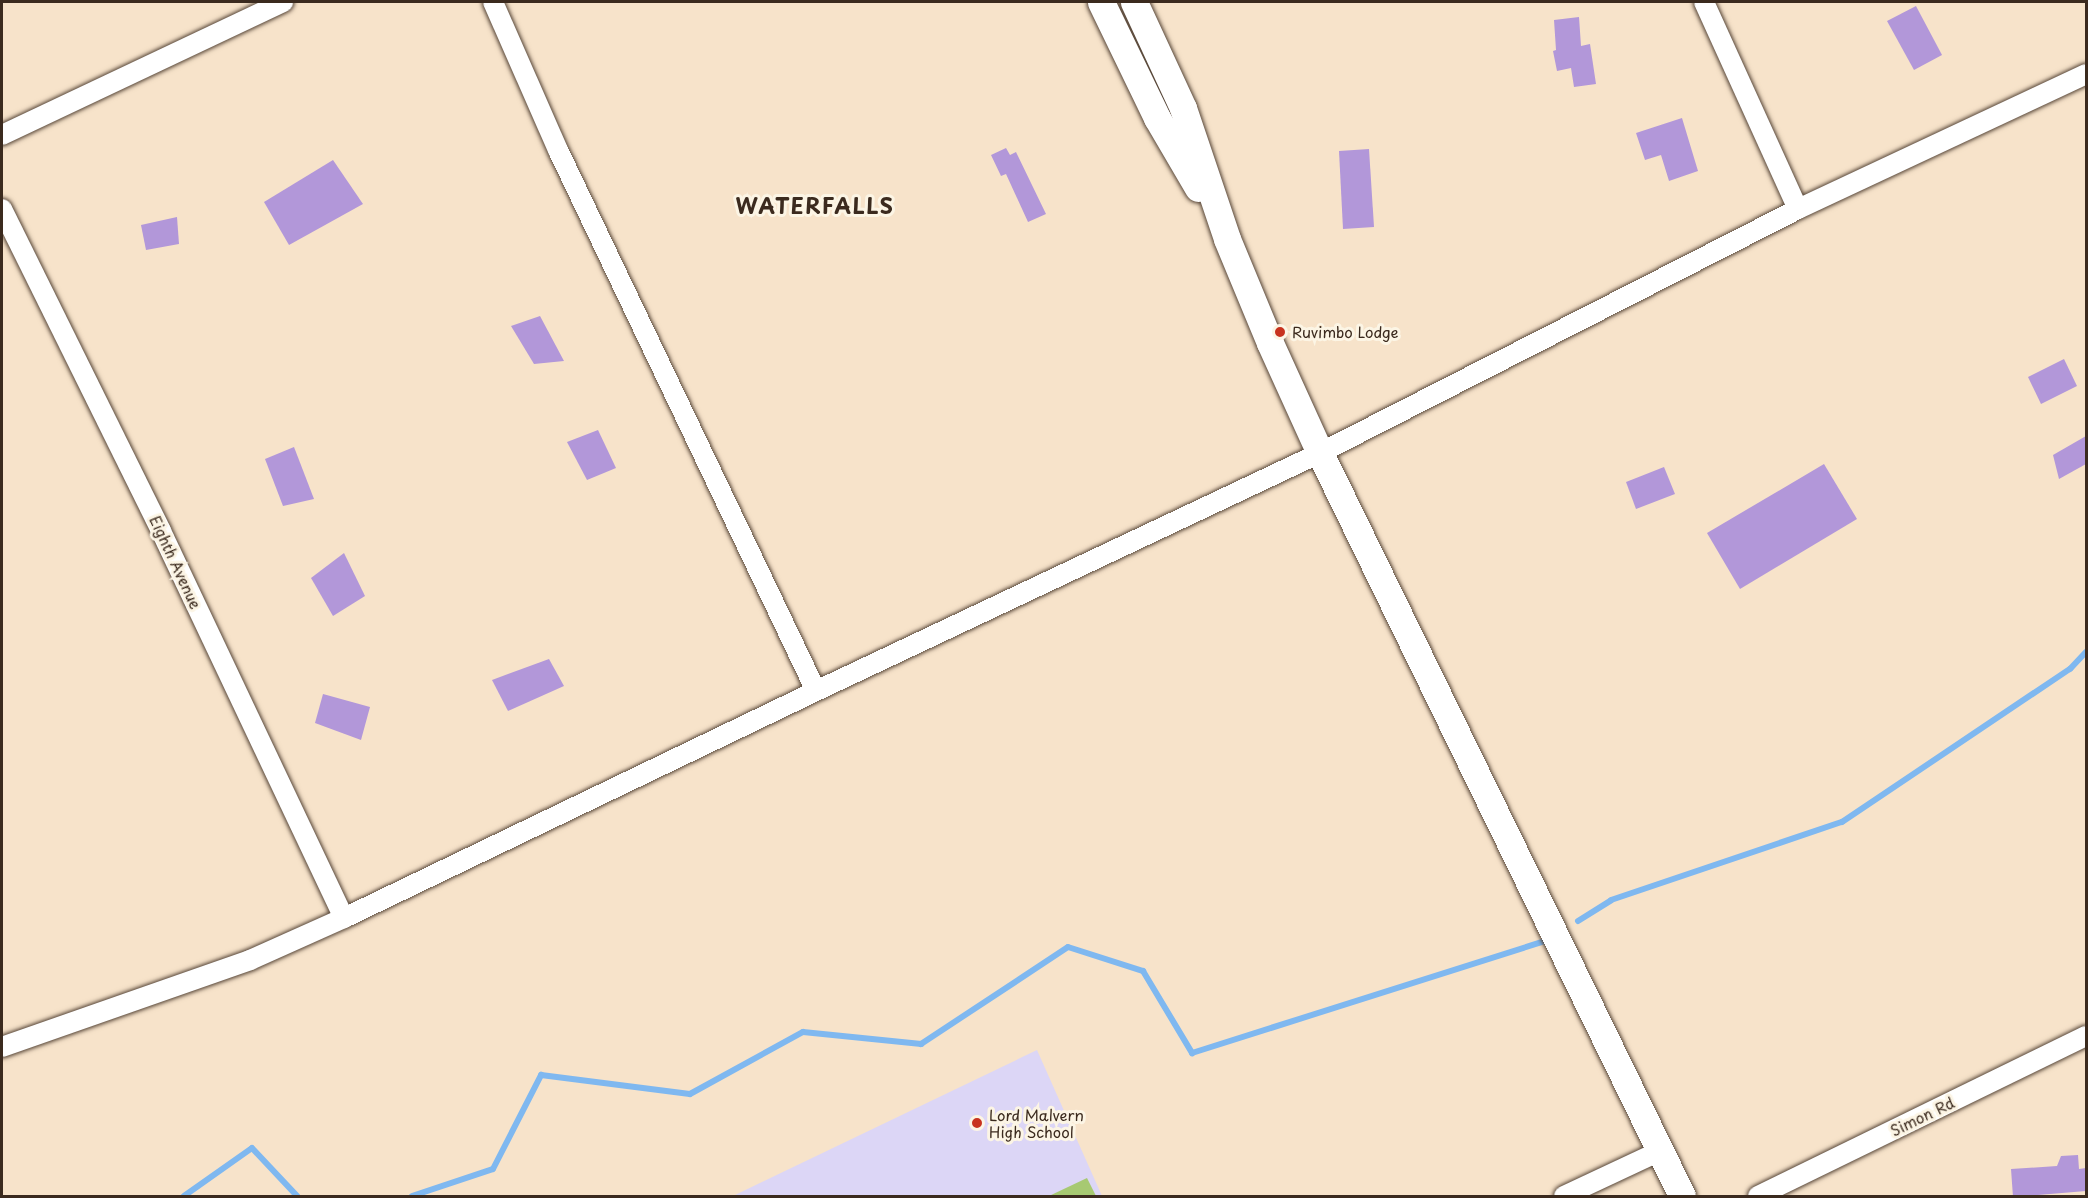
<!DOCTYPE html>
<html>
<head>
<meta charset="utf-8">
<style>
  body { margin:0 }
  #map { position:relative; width:2088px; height:1198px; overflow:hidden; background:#f7e3ca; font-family:"Playpen Sans",sans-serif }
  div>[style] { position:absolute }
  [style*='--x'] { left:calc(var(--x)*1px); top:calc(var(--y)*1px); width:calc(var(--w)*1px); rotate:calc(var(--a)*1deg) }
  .built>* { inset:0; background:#dcd6f6 }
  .green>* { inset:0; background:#a7c972 }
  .stream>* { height:6px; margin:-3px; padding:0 3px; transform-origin:3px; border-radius:3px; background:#7fb8f0 }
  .building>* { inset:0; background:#b297d9 }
  .roads { filter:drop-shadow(0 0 2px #574638) drop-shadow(0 0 2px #574638) }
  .street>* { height:20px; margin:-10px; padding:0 10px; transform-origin:10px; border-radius:10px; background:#fff }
  .secondary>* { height:27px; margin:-13.5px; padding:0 13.5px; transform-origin:13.5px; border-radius:13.5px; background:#fff }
  .dots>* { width:16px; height:16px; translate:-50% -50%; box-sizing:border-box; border:3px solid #fcf5e5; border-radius:50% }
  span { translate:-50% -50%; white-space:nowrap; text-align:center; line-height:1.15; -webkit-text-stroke:6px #fcf5e5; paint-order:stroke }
  .poi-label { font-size:15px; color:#3b2a1e }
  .left { translate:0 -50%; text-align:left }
  .street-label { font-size:15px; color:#3b2a1e }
  .district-label { font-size:21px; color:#3b2a1e; font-weight:700; letter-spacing:1.5px }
  .frame { position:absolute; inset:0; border:3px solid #3b2a1e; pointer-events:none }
</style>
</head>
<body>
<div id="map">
  <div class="built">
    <i style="clip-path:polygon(1037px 1050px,1102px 1196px,733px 1196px)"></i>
  </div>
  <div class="green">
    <i style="clip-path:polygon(1087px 1178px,1096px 1196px,1049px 1196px)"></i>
  </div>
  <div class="stream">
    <i style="--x:1578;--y:921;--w:39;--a:-32"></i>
    <i style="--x:1611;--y:900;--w:244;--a:-18.7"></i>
    <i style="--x:1842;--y:822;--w:275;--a:-33.9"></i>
    <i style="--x:2070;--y:669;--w:23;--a:-47"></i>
    <i style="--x:184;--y:1196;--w:83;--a:-35.2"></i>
    <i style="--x:252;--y:1148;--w:66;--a:46.8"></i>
    <i style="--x:412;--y:1196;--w:85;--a:-18.4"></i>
    <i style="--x:493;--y:1169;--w:106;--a:-62.9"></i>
    <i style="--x:541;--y:1075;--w:150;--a:7.3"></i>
    <i style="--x:690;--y:1094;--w:129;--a:-28.8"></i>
    <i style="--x:803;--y:1032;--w:119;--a:5.8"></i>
    <i style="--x:921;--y:1044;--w:176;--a:-33.4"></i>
    <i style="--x:1068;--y:947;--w:79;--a:17.7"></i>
    <i style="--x:1143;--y:971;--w:96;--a:59.1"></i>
    <i style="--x:1192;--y:1053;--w:374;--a:-17.6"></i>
  </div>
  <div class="building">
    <i style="clip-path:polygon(1916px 6px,1942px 55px,1914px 70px,1887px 21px)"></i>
    <i style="clip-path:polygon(1579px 17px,1581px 46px,1590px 44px,1596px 84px,1574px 87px,1571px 68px,1557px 71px,1553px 51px,1556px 50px,1554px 20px)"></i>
    <i style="clip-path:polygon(1682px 118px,1698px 171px,1669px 181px,1661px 155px,1645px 160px,1636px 133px)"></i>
    <i style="clip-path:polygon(1006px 148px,1010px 155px,1016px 152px,1046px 214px,1028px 222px,1006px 174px,1001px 176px,991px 155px)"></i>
    <i style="clip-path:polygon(1369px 149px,1374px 227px,1343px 229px,1339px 151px)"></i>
    <i style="clip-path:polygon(333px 160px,363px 204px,289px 245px,264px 202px)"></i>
    <i style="clip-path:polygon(177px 217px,179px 244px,146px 250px,141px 225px)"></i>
    <i style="clip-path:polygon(540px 316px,564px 361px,534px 364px,511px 326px)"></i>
    <i style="clip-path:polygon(2064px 359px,2077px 386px,2041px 404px,2028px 377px)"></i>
    <i style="clip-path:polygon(598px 430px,616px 468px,587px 480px,567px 442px)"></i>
    <i style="clip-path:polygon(2086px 436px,2086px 464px,2059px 479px,2053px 455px)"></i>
    <i style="clip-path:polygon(294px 447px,314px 499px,283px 506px,265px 459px)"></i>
    <i style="clip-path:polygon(1824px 464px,1857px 519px,1740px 589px,1707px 533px)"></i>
    <i style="clip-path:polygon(1664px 467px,1675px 494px,1636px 509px,1626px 482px)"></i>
    <i style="clip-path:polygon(344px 553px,365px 596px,333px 616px,311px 578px)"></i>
    <i style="clip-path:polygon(549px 659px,564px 686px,508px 711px,492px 680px)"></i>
    <i style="clip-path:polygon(323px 694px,370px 707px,361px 740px,315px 723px)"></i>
    <i style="clip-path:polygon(2078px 1155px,2079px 1169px,2086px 1168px,2086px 1191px,2013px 1197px,2011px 1169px,2057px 1166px,2061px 1156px)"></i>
  </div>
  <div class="roads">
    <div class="street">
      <i style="--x:493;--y:2;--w:162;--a:66.3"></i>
      <i style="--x:558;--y:150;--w:599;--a:64.5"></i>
      <i style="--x:1704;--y:2;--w:227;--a:65.6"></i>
      <i style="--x:2;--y:135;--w:311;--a:-25.3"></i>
      <i style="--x:2;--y:209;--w:359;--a:63.7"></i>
      <i style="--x:161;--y:531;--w:428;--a:64.7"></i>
      <i style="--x:2;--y:1047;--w:263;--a:-19.3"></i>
      <i style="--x:250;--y:960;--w:103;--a:-24.1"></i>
      <i style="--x:344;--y:918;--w:524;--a:-25.68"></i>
      <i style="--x:816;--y:691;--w:557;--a:-25.28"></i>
      <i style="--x:1320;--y:453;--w:537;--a:-27.04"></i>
      <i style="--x:1798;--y:209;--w:318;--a:-25.1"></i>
      <i style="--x:1564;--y:1196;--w:106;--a:-25.1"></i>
      <i style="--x:1758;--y:1196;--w:365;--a:-26"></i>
    </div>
    <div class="secondary">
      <i style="--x:1101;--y:2;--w:129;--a:64.2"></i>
      <i style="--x:1157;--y:118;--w:81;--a:59.6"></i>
      <i style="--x:1134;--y:2;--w:117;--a:65.2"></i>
      <i style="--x:1183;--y:108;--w:138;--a:71.4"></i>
      <i style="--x:1227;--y:239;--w:113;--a:67.5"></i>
      <i style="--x:1270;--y:343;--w:121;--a:65.6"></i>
      <i style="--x:1320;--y:453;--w:826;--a:64.02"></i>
    </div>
  </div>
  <div class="dots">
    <i style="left:1280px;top:332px;background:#c8321e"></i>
    <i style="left:977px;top:1123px;background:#c8321e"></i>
  </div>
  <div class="poi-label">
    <span class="left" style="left:1292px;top:332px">Ruvimbo Lodge</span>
    <span class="left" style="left:989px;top:1123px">Lord Malvern<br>High School</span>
  </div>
  <div class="street-label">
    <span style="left:176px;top:562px;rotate:65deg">Eighth Avenue</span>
    <span style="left:1922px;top:1116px;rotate:-26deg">Simon Rd</span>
  </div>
  <div class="district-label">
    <span style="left:815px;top:205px">WATERFALLS</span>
  </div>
  <div class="frame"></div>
</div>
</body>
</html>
